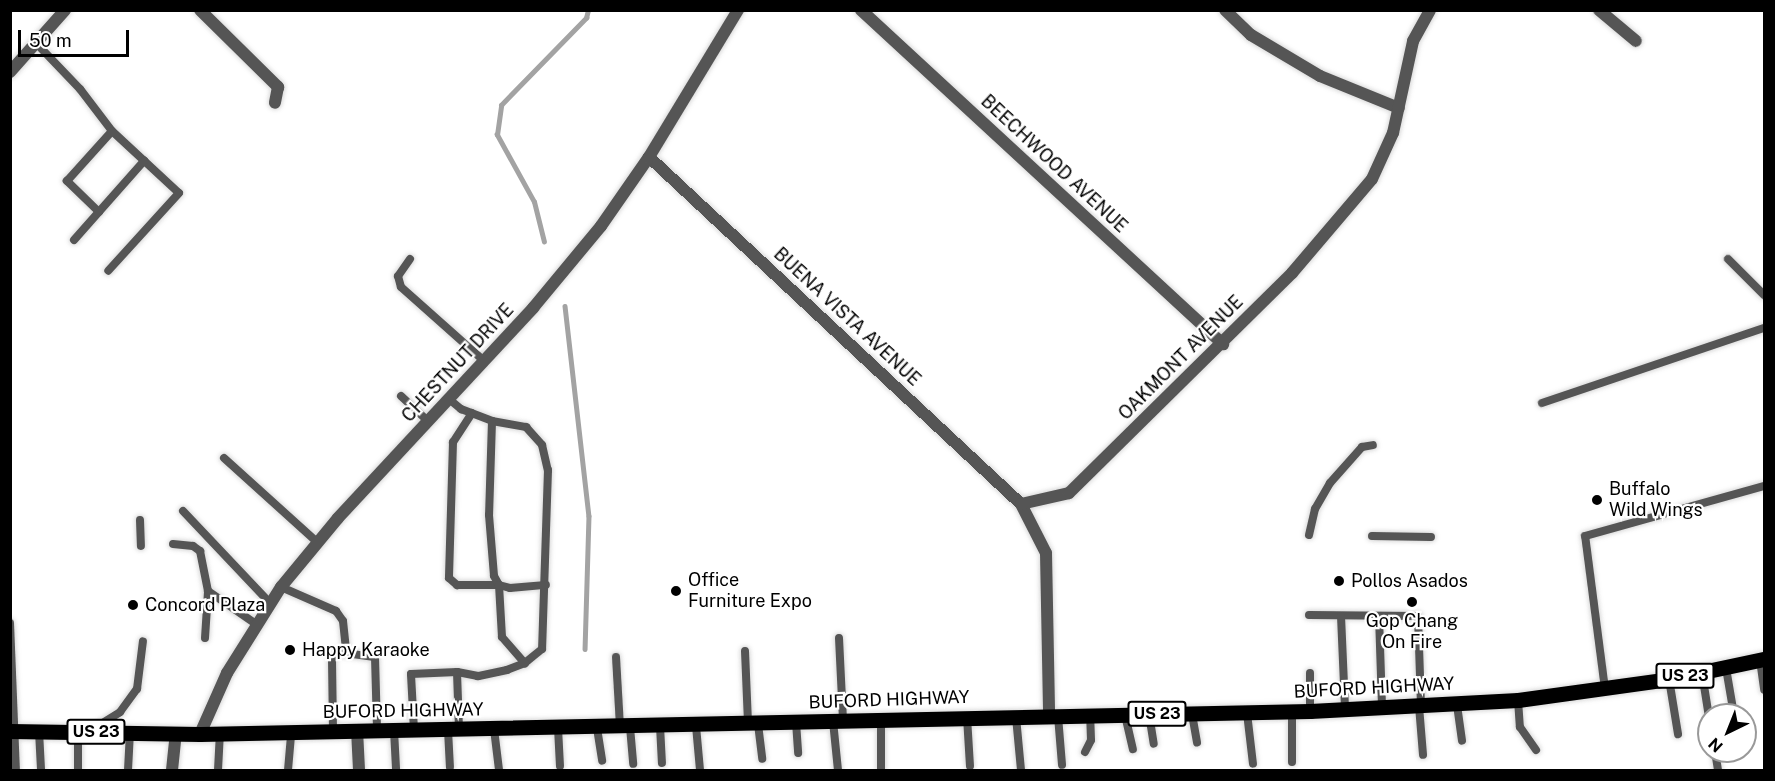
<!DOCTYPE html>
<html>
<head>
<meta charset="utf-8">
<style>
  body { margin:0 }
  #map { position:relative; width:1775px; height:781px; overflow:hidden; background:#fff; font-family:"Public Sans",sans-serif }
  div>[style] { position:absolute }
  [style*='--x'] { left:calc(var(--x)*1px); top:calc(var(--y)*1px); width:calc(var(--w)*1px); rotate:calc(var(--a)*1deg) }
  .stream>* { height:4.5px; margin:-2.25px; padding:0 2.25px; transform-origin:2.25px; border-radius:2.25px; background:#a3a3a3 }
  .roads { filter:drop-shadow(0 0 2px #dbdbdb) drop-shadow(0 0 2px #dbdbdb) }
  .lane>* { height:8px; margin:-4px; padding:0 4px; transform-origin:4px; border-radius:4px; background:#555 }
  .street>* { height:12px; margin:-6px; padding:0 6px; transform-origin:6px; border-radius:6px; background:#555 }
  .primary>* { height:15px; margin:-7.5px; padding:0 7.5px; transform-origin:7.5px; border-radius:7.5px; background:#000 }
  .dots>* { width:16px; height:16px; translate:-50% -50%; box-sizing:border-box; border:3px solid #fff; border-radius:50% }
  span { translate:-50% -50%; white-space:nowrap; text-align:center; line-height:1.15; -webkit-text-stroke:4.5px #fff; paint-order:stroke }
  .shield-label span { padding:2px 4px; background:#fff; border:2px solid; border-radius:4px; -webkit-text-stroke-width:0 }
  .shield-label { font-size:16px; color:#000; font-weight:700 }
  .street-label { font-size:18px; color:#000 }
  .poi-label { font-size:18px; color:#000 }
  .left { translate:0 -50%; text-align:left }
  .frame { position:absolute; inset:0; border:12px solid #000; pointer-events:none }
  .north { position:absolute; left:1697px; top:703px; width:60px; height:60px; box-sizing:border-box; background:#fff; border:2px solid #999; border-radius:50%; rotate:223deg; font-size:16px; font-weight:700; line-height:24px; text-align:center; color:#000 }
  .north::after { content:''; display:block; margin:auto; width:21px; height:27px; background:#000; clip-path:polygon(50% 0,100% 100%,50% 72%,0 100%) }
  .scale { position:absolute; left:18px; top:30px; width:111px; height:27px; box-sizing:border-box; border:3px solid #000; border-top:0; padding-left:8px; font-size:18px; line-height:21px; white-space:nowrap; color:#000; -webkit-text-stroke:4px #fff; paint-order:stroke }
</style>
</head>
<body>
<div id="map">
  <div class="stream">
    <i style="--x:544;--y:242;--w:41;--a:-104"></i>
    <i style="--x:534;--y:202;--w:77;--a:-118.9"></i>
    <i style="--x:497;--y:135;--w:30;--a:-82"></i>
    <i style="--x:501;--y:105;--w:122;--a:-45.7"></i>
    <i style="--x:586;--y:18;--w:8;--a:-76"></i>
    <i style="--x:565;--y:306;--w:211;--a:83.5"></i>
    <i style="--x:589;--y:516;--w:133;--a:91.7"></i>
  </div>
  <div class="roads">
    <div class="lane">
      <i style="--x:36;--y:43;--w:64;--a:46.3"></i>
      <i style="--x:80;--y:89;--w:53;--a:52.7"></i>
      <i style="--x:112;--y:131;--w:91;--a:42.8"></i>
      <i style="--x:179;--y:193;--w:105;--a:132.3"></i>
      <i style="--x:99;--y:212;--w:45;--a:-135.9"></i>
      <i style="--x:67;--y:181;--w:67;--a:-48"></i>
      <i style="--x:74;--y:240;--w:106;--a:-48.5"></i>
      <i style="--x:410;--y:259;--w:21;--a:125"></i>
      <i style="--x:398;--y:276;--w:11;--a:75"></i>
      <i style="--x:401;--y:287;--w:111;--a:41.7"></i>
      <i style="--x:1728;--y:259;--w:51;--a:45"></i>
      <i style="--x:401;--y:396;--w:38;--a:43"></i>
      <i style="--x:449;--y:399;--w:16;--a:40"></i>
      <i style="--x:461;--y:409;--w:33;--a:21"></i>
      <i style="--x:492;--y:421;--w:35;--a:10"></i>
      <i style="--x:526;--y:427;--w:24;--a:48"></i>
      <i style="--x:542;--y:445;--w:26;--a:77"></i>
      <i style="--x:548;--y:470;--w:179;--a:91.9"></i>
      <i style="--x:542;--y:649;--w:22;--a:141"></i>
      <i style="--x:525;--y:663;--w:19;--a:159"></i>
      <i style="--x:507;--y:670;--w:30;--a:168"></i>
      <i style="--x:478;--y:676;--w:21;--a:-169"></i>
      <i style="--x:457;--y:672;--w:57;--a:88"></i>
      <i style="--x:1542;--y:403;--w:234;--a:-18.7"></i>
      <i style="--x:472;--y:413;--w:35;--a:123"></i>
      <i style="--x:453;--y:442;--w:136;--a:91.7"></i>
      <i style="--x:449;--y:578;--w:11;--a:41"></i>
      <i style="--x:457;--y:585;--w:42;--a:0"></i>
      <i style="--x:499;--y:585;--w:52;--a:86.7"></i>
      <i style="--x:502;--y:637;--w:35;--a:49"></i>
      <i style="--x:492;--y:421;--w:94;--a:91.8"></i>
      <i style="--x:489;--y:515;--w:61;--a:85.3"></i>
      <i style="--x:494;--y:576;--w:10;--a:61"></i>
      <i style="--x:499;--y:585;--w:11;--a:15"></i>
      <i style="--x:510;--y:588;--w:36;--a:-5"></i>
      <i style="--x:224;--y:458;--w:125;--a:42.1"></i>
      <i style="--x:183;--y:511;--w:127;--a:46.6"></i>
      <i style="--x:140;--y:520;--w:26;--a:88"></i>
      <i style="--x:1309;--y:535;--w:27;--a:-77"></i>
      <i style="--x:1315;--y:509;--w:30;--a:-60"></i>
      <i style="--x:1330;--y:483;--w:48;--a:-48.4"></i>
      <i style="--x:1362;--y:447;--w:11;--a:-10"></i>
      <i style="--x:1372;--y:536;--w:59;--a:1"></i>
      <i style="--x:173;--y:544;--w:20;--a:6"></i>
      <i style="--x:193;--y:546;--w:9;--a:36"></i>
      <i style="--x:200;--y:551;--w:41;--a:78.7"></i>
      <i style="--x:208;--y:591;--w:58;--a:34.5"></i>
      <i style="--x:281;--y:587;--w:60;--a:23.6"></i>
      <i style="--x:336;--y:611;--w:12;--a:55"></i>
      <i style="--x:343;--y:621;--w:31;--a:84"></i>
      <i style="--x:1309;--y:615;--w:109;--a:0.5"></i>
      <i style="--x:1418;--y:616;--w:90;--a:88.1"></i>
      <i style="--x:1341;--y:616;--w:92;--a:87.5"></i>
      <i style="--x:1379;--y:616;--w:91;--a:88.1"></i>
      <i style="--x:10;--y:623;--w:147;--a:87.7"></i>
      <i style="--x:205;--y:638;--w:47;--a:-86.3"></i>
      <i style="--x:839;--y:638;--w:83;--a:87.2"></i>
      <i style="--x:745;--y:651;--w:73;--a:87.6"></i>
      <i style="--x:616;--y:657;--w:69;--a:86.7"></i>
      <i style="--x:1760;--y:660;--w:30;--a:82"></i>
      <i style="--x:1726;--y:668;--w:48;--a:80.3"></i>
      <i style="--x:1310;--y:673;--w:38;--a:90"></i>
      <i style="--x:1702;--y:673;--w:45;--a:81"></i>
      <i style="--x:1669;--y:679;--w:56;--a:80.7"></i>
      <i style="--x:1605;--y:689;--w:154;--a:-97.4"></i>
      <i style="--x:1585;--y:536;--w:186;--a:-15.6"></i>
      <i style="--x:1518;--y:700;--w:27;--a:86"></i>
      <i style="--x:1520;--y:727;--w:28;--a:55"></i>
      <i style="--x:1457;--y:705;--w:36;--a:82"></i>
      <i style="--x:1419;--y:706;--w:49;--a:85.3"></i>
      <i style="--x:1292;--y:712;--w:50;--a:90"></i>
      <i style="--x:1247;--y:713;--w:51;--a:83.3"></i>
      <i style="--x:1149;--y:714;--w:30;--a:81"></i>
      <i style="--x:1192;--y:714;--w:29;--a:80"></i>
      <i style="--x:1125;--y:715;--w:35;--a:77"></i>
      <i style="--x:1058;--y:716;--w:49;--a:85.3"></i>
      <i style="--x:967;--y:717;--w:49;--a:86.5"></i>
      <i style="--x:1016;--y:717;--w:53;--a:84.6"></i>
      <i style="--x:881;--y:720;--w:50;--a:90"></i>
      <i style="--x:833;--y:721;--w:49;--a:84.2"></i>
      <i style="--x:796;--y:722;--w:31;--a:86"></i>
      <i style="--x:758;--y:724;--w:35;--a:83"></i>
      <i style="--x:660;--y:726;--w:37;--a:87"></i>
      <i style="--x:696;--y:726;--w:44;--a:84.8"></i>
      <i style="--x:630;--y:727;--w:37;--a:85"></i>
      <i style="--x:558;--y:728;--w:38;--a:87"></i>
      <i style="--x:597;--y:728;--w:33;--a:81"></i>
      <i style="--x:93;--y:729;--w:32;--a:-32"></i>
      <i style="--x:120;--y:712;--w:29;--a:-54"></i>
      <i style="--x:137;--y:689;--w:48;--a:-82.9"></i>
      <i style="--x:494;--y:729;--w:41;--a:83"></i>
      <i style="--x:394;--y:730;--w:39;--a:87"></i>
      <i style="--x:414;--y:730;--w:56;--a:-93.1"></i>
      <i style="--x:411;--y:674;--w:46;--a:-2.5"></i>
      <i style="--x:448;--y:730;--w:37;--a:87"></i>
      <i style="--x:39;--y:731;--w:39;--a:87"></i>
      <i style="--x:333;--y:731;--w:73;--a:-90.8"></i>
      <i style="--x:332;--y:658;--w:8;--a:-45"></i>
      <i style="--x:338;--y:652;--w:37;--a:8"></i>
      <i style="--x:375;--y:657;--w:73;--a:88.4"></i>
      <i style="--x:1715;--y:751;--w:19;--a:81"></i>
      <i style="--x:1085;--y:752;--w:13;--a:-63"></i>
      <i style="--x:1091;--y:740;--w:25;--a:-92"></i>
      <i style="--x:78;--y:770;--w:37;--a:-90"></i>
      <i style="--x:128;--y:770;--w:37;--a:-87"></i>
      <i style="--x:218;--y:770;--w:37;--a:-87"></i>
      <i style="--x:288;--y:770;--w:38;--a:-85"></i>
    </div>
    <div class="street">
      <i style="--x:200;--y:10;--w:110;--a:44.6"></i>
      <i style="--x:278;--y:87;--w:16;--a:101"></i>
      <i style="--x:861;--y:10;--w:493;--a:42.7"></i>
      <i style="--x:1225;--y:10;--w:36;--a:44"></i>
      <i style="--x:1251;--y:35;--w:80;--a:30.7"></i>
      <i style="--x:1320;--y:76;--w:85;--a:22.1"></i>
      <i style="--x:1599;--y:10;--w:48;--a:40"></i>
      <i style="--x:10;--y:72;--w:83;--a:-48.4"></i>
      <i style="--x:649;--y:157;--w:509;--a:43.01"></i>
      <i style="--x:1021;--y:504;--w:55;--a:63"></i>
      <i style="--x:1046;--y:553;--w:162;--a:88.9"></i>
      <i style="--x:1021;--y:504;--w:49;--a:-12.9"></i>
      <i style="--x:1069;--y:493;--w:313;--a:-44.6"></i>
      <i style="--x:1292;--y:273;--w:123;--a:-49.6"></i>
      <i style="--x:1372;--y:179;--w:51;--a:-65.5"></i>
      <i style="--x:1393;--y:133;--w:94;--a:-77.7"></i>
      <i style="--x:1413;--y:41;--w:35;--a:-61"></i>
      <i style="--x:357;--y:730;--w:40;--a:87.1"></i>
      <i style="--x:200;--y:734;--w:67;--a:-66.1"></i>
      <i style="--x:227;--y:673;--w:102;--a:-57.9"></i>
      <i style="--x:281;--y:587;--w:89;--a:-50.4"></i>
      <i style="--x:338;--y:518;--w:287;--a:-47.1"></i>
      <i style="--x:533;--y:308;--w:107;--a:-50.3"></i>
      <i style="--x:601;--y:226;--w:84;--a:-55.2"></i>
      <i style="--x:649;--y:157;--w:172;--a:-58.8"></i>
      <i style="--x:172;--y:770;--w:36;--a:-84"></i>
    </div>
    <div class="primary">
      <i style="--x:10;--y:731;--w:190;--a:0.9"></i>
      <i style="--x:200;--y:734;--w:1110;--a:-1.19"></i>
      <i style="--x:1310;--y:711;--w:208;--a:-3"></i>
      <i style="--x:1518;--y:700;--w:152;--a:-7.9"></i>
      <i style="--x:1669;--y:679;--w:97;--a:-11.9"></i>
    </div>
  </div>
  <div class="dots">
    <i style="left:1597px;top:500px;background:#000"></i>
    <i style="left:1339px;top:581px;background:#000"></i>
    <i style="left:676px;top:591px;background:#000"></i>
    <i style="left:1412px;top:602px;background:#000"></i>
    <i style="left:133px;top:605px;background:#000"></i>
    <i style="left:290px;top:650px;background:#000"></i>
  </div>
  <div class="shield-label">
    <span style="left:1685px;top:676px">US 23</span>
    <span style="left:1157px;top:714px">US 23</span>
    <span style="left:96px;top:732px">US 23</span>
  </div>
  <div class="street-label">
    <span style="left:1054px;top:164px;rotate:43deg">BEECHWOOD AVENUE</span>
    <span style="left:847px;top:317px;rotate:43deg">BUENA VISTA AVENUE</span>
    <span style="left:1181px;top:358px;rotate:-45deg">OAKMONT AVENUE</span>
    <span style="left:458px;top:363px;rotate:-47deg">CHESTNUT DRIVE</span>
    <span style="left:1374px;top:688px;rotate:-3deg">BUFORD HIGHWAY</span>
    <span style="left:889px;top:700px;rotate:-2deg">BUFORD HIGHWAY</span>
    <span style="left:403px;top:711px;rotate:-1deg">BUFORD HIGHWAY</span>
  </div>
  <div class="poi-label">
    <span class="left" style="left:1609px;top:500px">Buffalo<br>Wild Wings</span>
    <span class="left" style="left:688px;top:591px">Office<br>Furniture Expo</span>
    <span class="left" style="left:1351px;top:581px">Pollos Asados</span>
    <span class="left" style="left:145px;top:605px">Concord Plaza</span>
    <span style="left:1412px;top:632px">Gop Chang<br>On Fire</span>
    <span class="left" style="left:302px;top:650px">Happy Karaoke</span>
  </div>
  <div class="frame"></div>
  <div class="north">N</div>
  <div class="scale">50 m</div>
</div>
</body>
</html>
